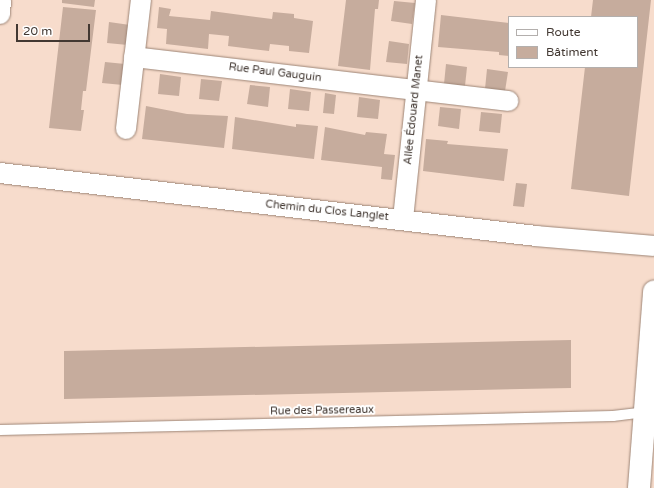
<!DOCTYPE html>
<html>
<head>
<meta charset="utf-8">
<style>
  body { margin:0 }
  #map { position:relative; width:654px; height:488px; overflow:hidden; background:#f7dccc; font-family:"Varela Round",sans-serif }
  div>[style] { position:absolute }
  [style*='--x'] { left:calc(var(--x)*1px); top:calc(var(--y)*1px); width:calc(var(--w)*1px); rotate:calc(var(--a)*1deg) }
  .building>* { inset:0; background:#c6ac9d }
  .roads { filter:drop-shadow(0 0 1px #9d8576) drop-shadow(0 0 1px #9d8576) }
  .service>* { height:10px; margin:-5px; padding:0 5px; transform-origin:5px; border-radius:5px; background:#fff }
  .minor>* { height:20px; margin:-10px; padding:0 10px; transform-origin:10px; border-radius:10px; background:#fff }
  .tertiary>* { height:22px; margin:-11px; padding:0 11px; transform-origin:11px; border-radius:11px; background:#fff }
  span { translate:-50% -50%; white-space:nowrap; text-align:center; line-height:1.15; -webkit-text-stroke:4px #fff; paint-order:stroke }
  .street-label { font-size:11px; color:#423832 }
  .legend { position:absolute; left:508px; top:16px; width:130px; height:52px; box-sizing:border-box; background:#fff; border:1px solid #b3afad; margin:0; padding:5px 7px; list-style:none; font-size:12px; color:#423832 }
  .legend li { display:flex; align-items:center; gap:8px; height:20px }
  .legend b { width:20px; border:1px solid #b3afad }
  .scale { position:absolute; left:16px; top:24px; width:74px; height:18px; box-sizing:border-box; border:2px solid #423832; border-top:0; padding-left:5px; font-size:12px; line-height:14px; white-space:nowrap; color:#423832; -webkit-text-stroke:3px #fff; paint-order:stroke }
</style>
</head>
<body>
<div id="map">
  <div class="building">
    <i style="clip-path:polygon(62px 0,95px 0,94px 7px,62px 3px)"></i>
    <i style="clip-path:polygon(346px 0,379px 0,378px 9px,375px 9px,370px 70px,338px 66px)"></i>
    <i style="clip-path:polygon(593px 0,651px 0,629px 196px,571px 189px,585px 67px,637px 67px,637px 17px,591px 17px)"></i>
    <i style="clip-path:polygon(394px 1px,415px 3px,412px 24px,391px 21px)"></i>
    <i style="clip-path:polygon(63px 7px,96px 10px,86px 91px,83px 91px,81px 110px,84px 110px,81px 131px,49px 128px)"></i>
    <i style="clip-path:polygon(159px 7px,171px 9px,169px 16px,210px 20px,211px 11px,272px 19px,273px 12px,294px 14px,294px 18px,313px 21px,309px 53px,289px 51px,289px 46px,270px 44px,269px 51px,228px 46px,229px 36px,209px 34px,208px 49px,166px 44px,167px 29px,157px 28px)"></i>
    <i style="clip-path:polygon(441px 15px,509px 23px,509px 56px,499px 55px,499px 52px,438px 47px)"></i>
    <i style="clip-path:polygon(109px 22px,130px 25px,128px 45px,107px 43px)"></i>
    <i style="clip-path:polygon(389px 41px,409px 44px,407px 64px,386px 62px)"></i>
    <i style="clip-path:polygon(105px 62px,125px 64px,123px 85px,102px 83px)"></i>
    <i style="clip-path:polygon(446px 64px,467px 67px,465px 86px,444px 84px)"></i>
    <i style="clip-path:polygon(487px 69px,508px 72px,505px 91px,485px 89px)"></i>
    <i style="clip-path:polygon(160px 74px,181px 77px,179px 96px,158px 94px)"></i>
    <i style="clip-path:polygon(201px 79px,222px 81px,219px 101px,199px 99px)"></i>
    <i style="clip-path:polygon(250px 85px,270px 87px,268px 107px,247px 104px)"></i>
    <i style="clip-path:polygon(290px 89px,311px 92px,309px 111px,288px 109px)"></i>
    <i style="clip-path:polygon(325px 93px,336px 95px,334px 114px,323px 113px)"></i>
    <i style="clip-path:polygon(359px 97px,380px 100px,378px 119px,357px 117px)"></i>
    <i style="clip-path:polygon(146px 106px,187px 114px,228px 116px,224px 148px,142px 139px)"></i>
    <i style="clip-path:polygon(440px 107px,461px 109px,459px 129px,438px 126px)"></i>
    <i style="clip-path:polygon(481px 112px,502px 114px,500px 133px,479px 131px)"></i>
    <i style="clip-path:polygon(235px 117px,296px 127px,296px 124px,318px 126px,314px 159px,232px 149px)"></i>
    <i style="clip-path:polygon(325px 127px,365px 135px,366px 132px,387px 134px,384px 154px,395px 155px,392px 180px,381px 179px,382px 167px,321px 160px)"></i>
    <i style="clip-path:polygon(426px 139px,448px 141px,447px 144px,508px 149px,504px 181px,423px 171px)"></i>
    <i style="clip-path:polygon(516px 183px,527px 184px,524px 207px,513px 206px)"></i>
    <i style="clip-path:polygon(571px 340px,571px 388px,64px 399px,64px 351px)"></i>
  </div>
  <div class="roads">
    <div class="service">
      <i style="--x:0;--y:430;--w:613;--a:-1.31"></i>
      <i style="--x:613;--y:416;--w:32;--a:-7"></i>
    </div>
    <div class="minor">
      <i style="--x:0;--y:14;--w:14;--a:-86"></i>
      <i style="--x:134;--y:57;--w:377;--a:6.7"></i>
      <i style="--x:126;--y:129;--w:130;--a:-83.4"></i>
      <i style="--x:0;--y:173;--w:540;--a:6.7"></i>
      <i style="--x:536;--y:236;--w:118;--a:4.8"></i>
      <i style="--x:403;--y:219;--w:220;--a:-84"></i>
    </div>
    <div class="tertiary">
      <i style="--x:639;--y:488;--w:197;--a:-85.6"></i>
    </div>
  </div>
  <div class="street-label">
    <span style="left:275px;top:73px;rotate:7deg">Rue Paul Gauguin</span>
    <span style="left:414px;top:110px;rotate:-84deg">Allée Édouard Manet</span>
    <span style="left:327px;top:211px;rotate:6deg">Chemin du Clos Langlet</span>
    <span style="left:322px;top:411px;rotate:-1deg">Rue des Passereaux</span>
  </div>
  <ul class="legend">
  <li><b style="height:5px;background:#fff"></b>Route</li>
  <li><b style="height:11px;background:#c6ac9d"></b>Bâtiment</li>
  </ul>
  <div class="scale">20 m</div>
</div>
</body>
</html>
